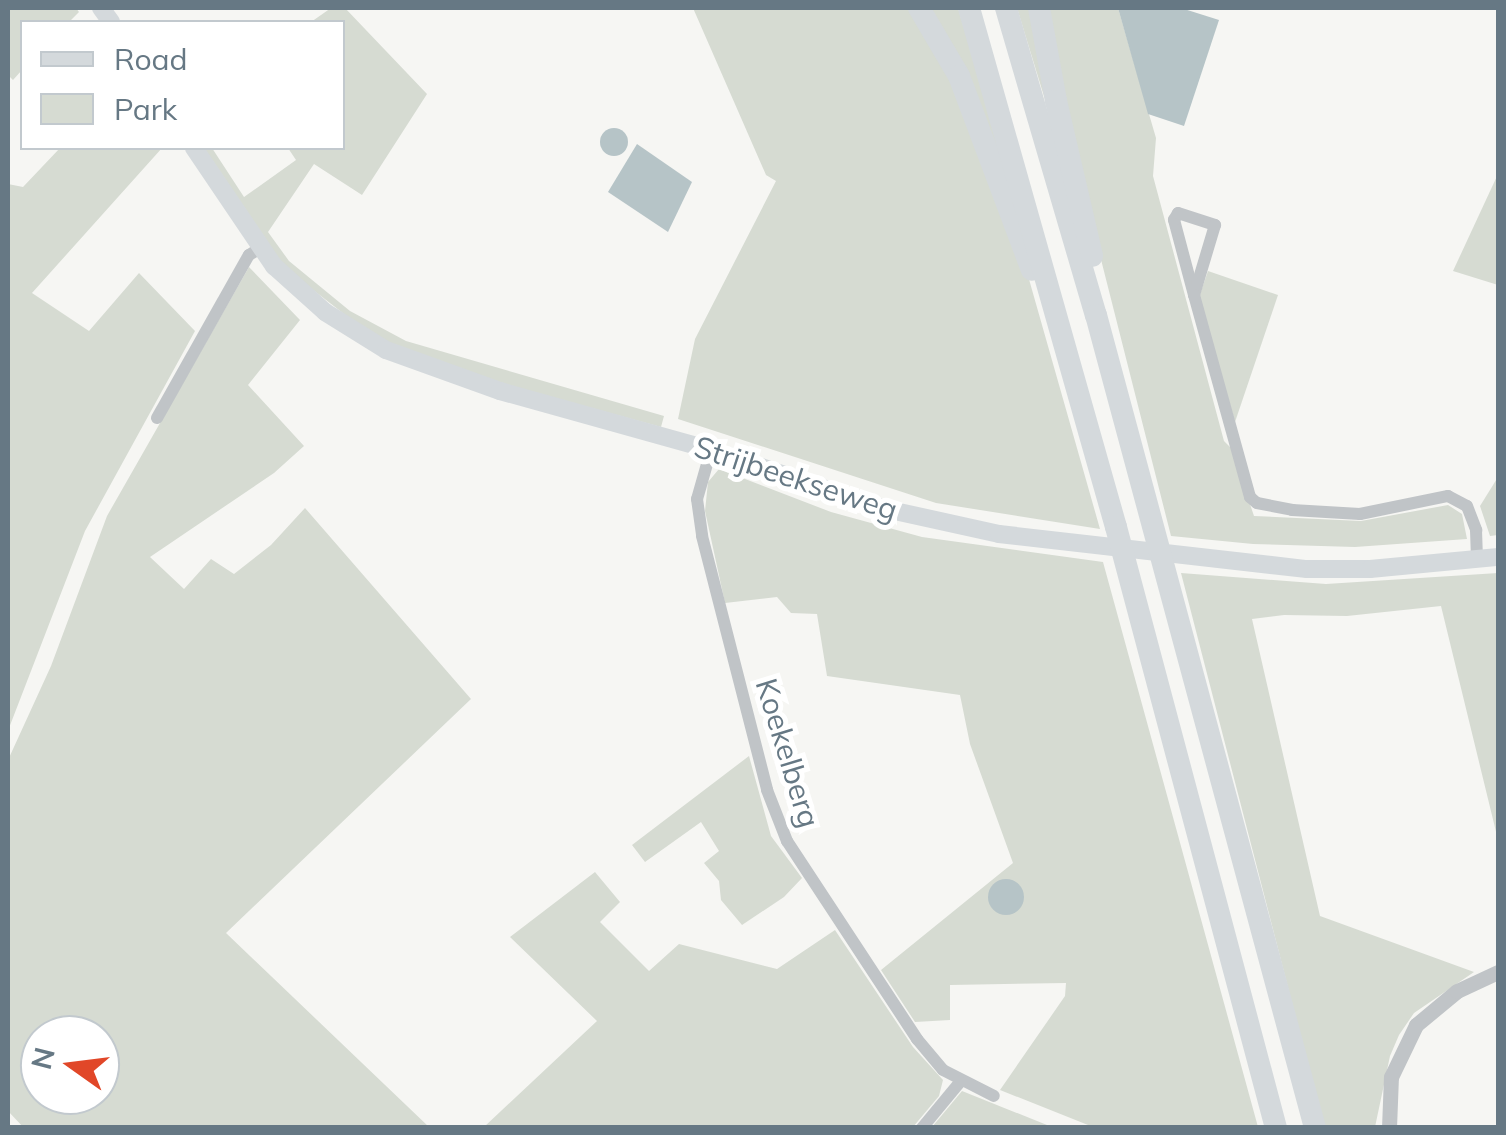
<!DOCTYPE html>
<html>
<head>
<meta charset="utf-8">
<style>
  body { margin:0 }
  #map { position:relative; width:1506px; height:1135px; overflow:hidden; background:#f6f6f3; font-family:Mulish,sans-serif }
  div>[style] { position:absolute }
  [style*='--x'] { left:calc(var(--x)*1px); top:calc(var(--y)*1px); width:calc(var(--w)*1px); rotate:calc(var(--a)*1deg) }
  .green>* { inset:0; background:#d6dbd2 }
  .water>* { inset:0; background:#b6c4c7 }
  .round { border-radius:50% }
  .minor>* { height:12px; margin:-6px; padding:0 6px; transform-origin:6px; border-radius:6px; background:#c0c4c7 }
  .tertiary>* { height:15px; margin:-7.5px; padding:0 7.5px; transform-origin:7.5px; border-radius:7.5px; background:#c0c4c7 }
  .secondary>* { height:18px; margin:-9px; padding:0 9px; transform-origin:9px; border-radius:9px; background:#d4d9dc }
  .motorway>* { height:22px; margin:-11px; padding:0 11px; transform-origin:11px; border-radius:11px; background:#d4d9dc }
  span { translate:-50% -50%; white-space:nowrap; text-align:center; line-height:1.15; -webkit-text-stroke:10px #fff; paint-order:stroke }
  .street-label { font-size:30px; color:#667884 }
  .frame { position:absolute; inset:0; border:10px solid #667884; pointer-events:none }
  .legend { position:absolute; left:20px; top:20px; width:325px; height:130px; box-sizing:border-box; background:#fff; border:2px solid #c2c9ce; margin:0; padding:12px 18px; list-style:none; font-size:30px; color:#667884 }
  .legend li { display:flex; align-items:center; gap:20px; height:50px }
  .legend b { width:50px; border:2px solid #c2c9ce }
  .north { position:absolute; left:20px; top:1015px; width:100px; height:100px; box-sizing:border-box; background:#fff; border:2px solid #c2c9ce; border-radius:50%; rotate:284deg; font-size:28px; font-weight:700; line-height:40px; text-align:center; color:#667884 }
  .north::after { content:''; display:block; margin:auto; width:35px; height:45px; background:#e14728; clip-path:polygon(50% 0,100% 100%,50% 72%,0 100%) }
</style>
</head>
<body>
<div id="map">
  <div class="green">
    <i style="clip-path:polygon(8px 8px,76px 8px,79px 12px,69px 22px,22px 22px,22px 70px,13px 80px,8px 75px)"></i>
    <i style="clip-path:polygon(331px 8px,345px 8px,427px 94px,362px 195px,314px 164px,268px 232px,289px 261px,350px 311px,406px 341px,664px 416px,661px 427px,492px 381px,388px 342px,353px 321px,285px 268px,204px 148px,212px 148px,244px 197px,296px 160px,288px 148px,342px 148px,342px 22px,311px 22px)"></i>
    <i style="clip-path:polygon(693px 8px,914px 8px,943px 57px,1015px 230px,1100px 529px,936px 503px,678px 419px,695px 339px,776px 181px,766px 175px)"></i>
    <i style="clip-path:polygon(927px 8px,958px 8px,1013px 190px)"></i>
    <i style="clip-path:polygon(1017px 8px,1032px 8px,1054px 129px)"></i>
    <i style="clip-path:polygon(1047px 8px,1118px 8px,1156px 138px,1153px 176px,1224px 441px,1231px 448px,1254px 516px,1361px 521px,1448px 505px,1462px 514px,1467px 539px,1355px 547px,1253px 544px,1171px 536px,1071px 141px)"></i>
    <i style="clip-path:polygon(60px 148px,162px 148px,32px 293px,89px 331px,139px 273px,195px 331px,85px 531px,9px 728px,8px 184px,23px 187px)"></i>
    <i style="clip-path:polygon(1498px 174px,1498px 285px,1453px 271px)"></i>
    <i style="clip-path:polygon(evenodd,249px 267px,300px 320px,248px 385px,304px 446px,274px 473px,150px 557px,184px 589px,211px 559px,234px 574px,271px 545px,305px 508px,471px 699px,226px 933px,429px 1127px,24px 1128px,8px 1111px,8px 760px,51px 666px,107px 516px,249px 267px,40px 1035px,100px 1035px,100px 1095px,40px 1095px,40px 1035px)"></i>
    <i style="clip-path:polygon(1208px 271px,1278px 295px,1235px 422px,1199px 297px)"></i>
    <i style="clip-path:polygon(719px 469px,831px 512px,922px 537px,1103px 562px,1258px 1127px,1093px 1127px,1000px 1090px,1065px 996px,1066px 983px,950px 985px,950px 1020px,915px 1022px,881px 970px,1013px 863px,970px 744px,960px 695px,827px 676px,817px 614px,791px 613px,777px 597px,725px 603px,705px 511px,708px 482px)"></i>
    <i style="clip-path:polygon(1498px 477px,1498px 535px,1490px 536px,1480px 506px)"></i>
    <i style="clip-path:polygon(1181px 573px,1326px 584px,1498px 573px,1498px 840px,1441px 606px,1347px 616px,1284px 615px,1252px 619px,1320px 916px,1474px 972px,1414px 1013px,1399px 1035px,1390px 1056px,1375px 1127px,1324px 1127px)"></i>
    <i style="clip-path:polygon(749px 756px,771px 836px,802px 878px,784px 897px,742px 925px,721px 900px,719px 881px,704px 863px,719px 851px,701px 822px,645px 862px,632px 845px)"></i>
    <i style="clip-path:polygon(595px 872px,620px 902px,600px 922px,649px 971px,679px 944px,777px 969px,835px 930px,913px 1047px,943px 1080px,939px 1096px,913px 1127px,484px 1127px,597px 1021px,510px 937px)"></i>
    <i style="clip-path:polygon(962px 1091px,1052px 1127px,932px 1127px)"></i>
  </div>
  <div class="water">
    <i style="clip-path:polygon(1118px 8px,1181px 8px,1219px 20px,1184px 126px,1148px 114px)"></i>
    <i class="round" style="left:600px;top:128px;width:28px;height:28px"></i>
    <i style="clip-path:polygon(637px 144px,692px 182px,668px 232px,608px 192px)"></i>
    <i class="round" style="left:988px;top:879px;width:36px;height:36px"></i>
  </div>
  <div class="minor">
    <i style="--x:1194;--y:295;--w:78;--a:-104.9"></i>
    <i style="--x:1174;--y:220;--w:8;--a:-60"></i>
    <i style="--x:1178;--y:213;--w:39;--a:18"></i>
    <i style="--x:1215;--y:225;--w:73;--a:106.7"></i>
    <i style="--x:1194;--y:295;--w:210;--a:74.5"></i>
    <i style="--x:1250;--y:497;--w:9;--a:41"></i>
    <i style="--x:1257;--y:503;--w:36;--a:11"></i>
    <i style="--x:1292;--y:510;--w:68;--a:3.4"></i>
    <i style="--x:1360;--y:514;--w:90;--a:-11.6"></i>
    <i style="--x:1448;--y:496;--w:21;--a:28"></i>
    <i style="--x:1467;--y:506;--w:26;--a:69"></i>
    <i style="--x:1476;--y:530;--w:29;--a:88"></i>
    <i style="--x:157;--y:418;--w:187;--a:-60.6"></i>
    <i style="--x:249;--y:255;--w:13;--a:-32"></i>
    <i style="--x:711;--y:450;--w:51;--a:105.9"></i>
    <i style="--x:697;--y:499;--w:37;--a:82"></i>
    <i style="--x:702;--y:536;--w:262;--a:75.6"></i>
    <i style="--x:767;--y:790;--w:55;--a:68.6"></i>
    <i style="--x:787;--y:841;--w:237;--a:56.7"></i>
    <i style="--x:917;--y:1039;--w:40;--a:50"></i>
    <i style="--x:943;--y:1070;--w:57;--a:27"></i>
    <i style="--x:922;--y:1128;--w:60;--a:-50.4"></i>
  </div>
  <div class="tertiary">
    <i style="--x:1389;--y:1128;--w:51;--a:-87.8"></i>
    <i style="--x:1391;--y:1077;--w:58;--a:-64.3"></i>
    <i style="--x:1416;--y:1025;--w:53;--a:-39.7"></i>
    <i style="--x:1457;--y:991;--w:45;--a:-24.9"></i>
  </div>
  <div class="secondary">
    <i style="--x:101;--y:8;--w:17;--a:54"></i>
    <i style="--x:194;--y:148;--w:143;--a:55.9"></i>
    <i style="--x:274;--y:266;--w:69;--a:42"></i>
    <i style="--x:325;--y:312;--w:72;--a:31.9"></i>
    <i style="--x:386;--y:350;--w:121;--a:19.8"></i>
    <i style="--x:500;--y:391;--w:219;--a:15.6"></i>
    <i style="--x:711;--y:450;--w:180;--a:18.8"></i>
    <i style="--x:881;--y:508;--w:121;--a:12.4"></i>
    <i style="--x:999;--y:534;--w:310;--a:6.5"></i>
    <i style="--x:1307;--y:569;--w:63;--a:0"></i>
    <i style="--x:1370;--y:569;--w:129;--a:-5.4"></i>
  </div>
  <div class="motorway">
    <i style="--x:919;--y:8;--w:79;--a:59.5"></i>
    <i style="--x:959;--y:76;--w:207;--a:69.4"></i>
    <i style="--x:969;--y:8;--w:539;--a:74.19"></i>
    <i style="--x:1116;--y:527;--w:622;--a:75.09"></i>
    <i style="--x:1006;--y:8;--w:320;--a:73.7"></i>
    <i style="--x:1096;--y:315;--w:842;--a:74.92"></i>
    <i style="--x:1039;--y:8;--w:95;--a:79.6"></i>
    <i style="--x:1056;--y:101;--w:159;--a:76.9"></i>
  </div>
  <div class="street-label">
    <span style="left:796px;top:478px;rotate:18deg">Strijbeekseweg</span>
    <span style="left:788px;top:753px;rotate:73deg">Koekelberg</span>
  </div>
  <div class="frame"></div>
  <ul class="legend">
  <li><b style="height:12px;background:#d4d9dc"></b>Road</li>
  <li><b style="height:28px;background:#d6dbd2"></b>Park</li>
  </ul>
  <div class="north">N</div>
</div>
</body>
</html>
